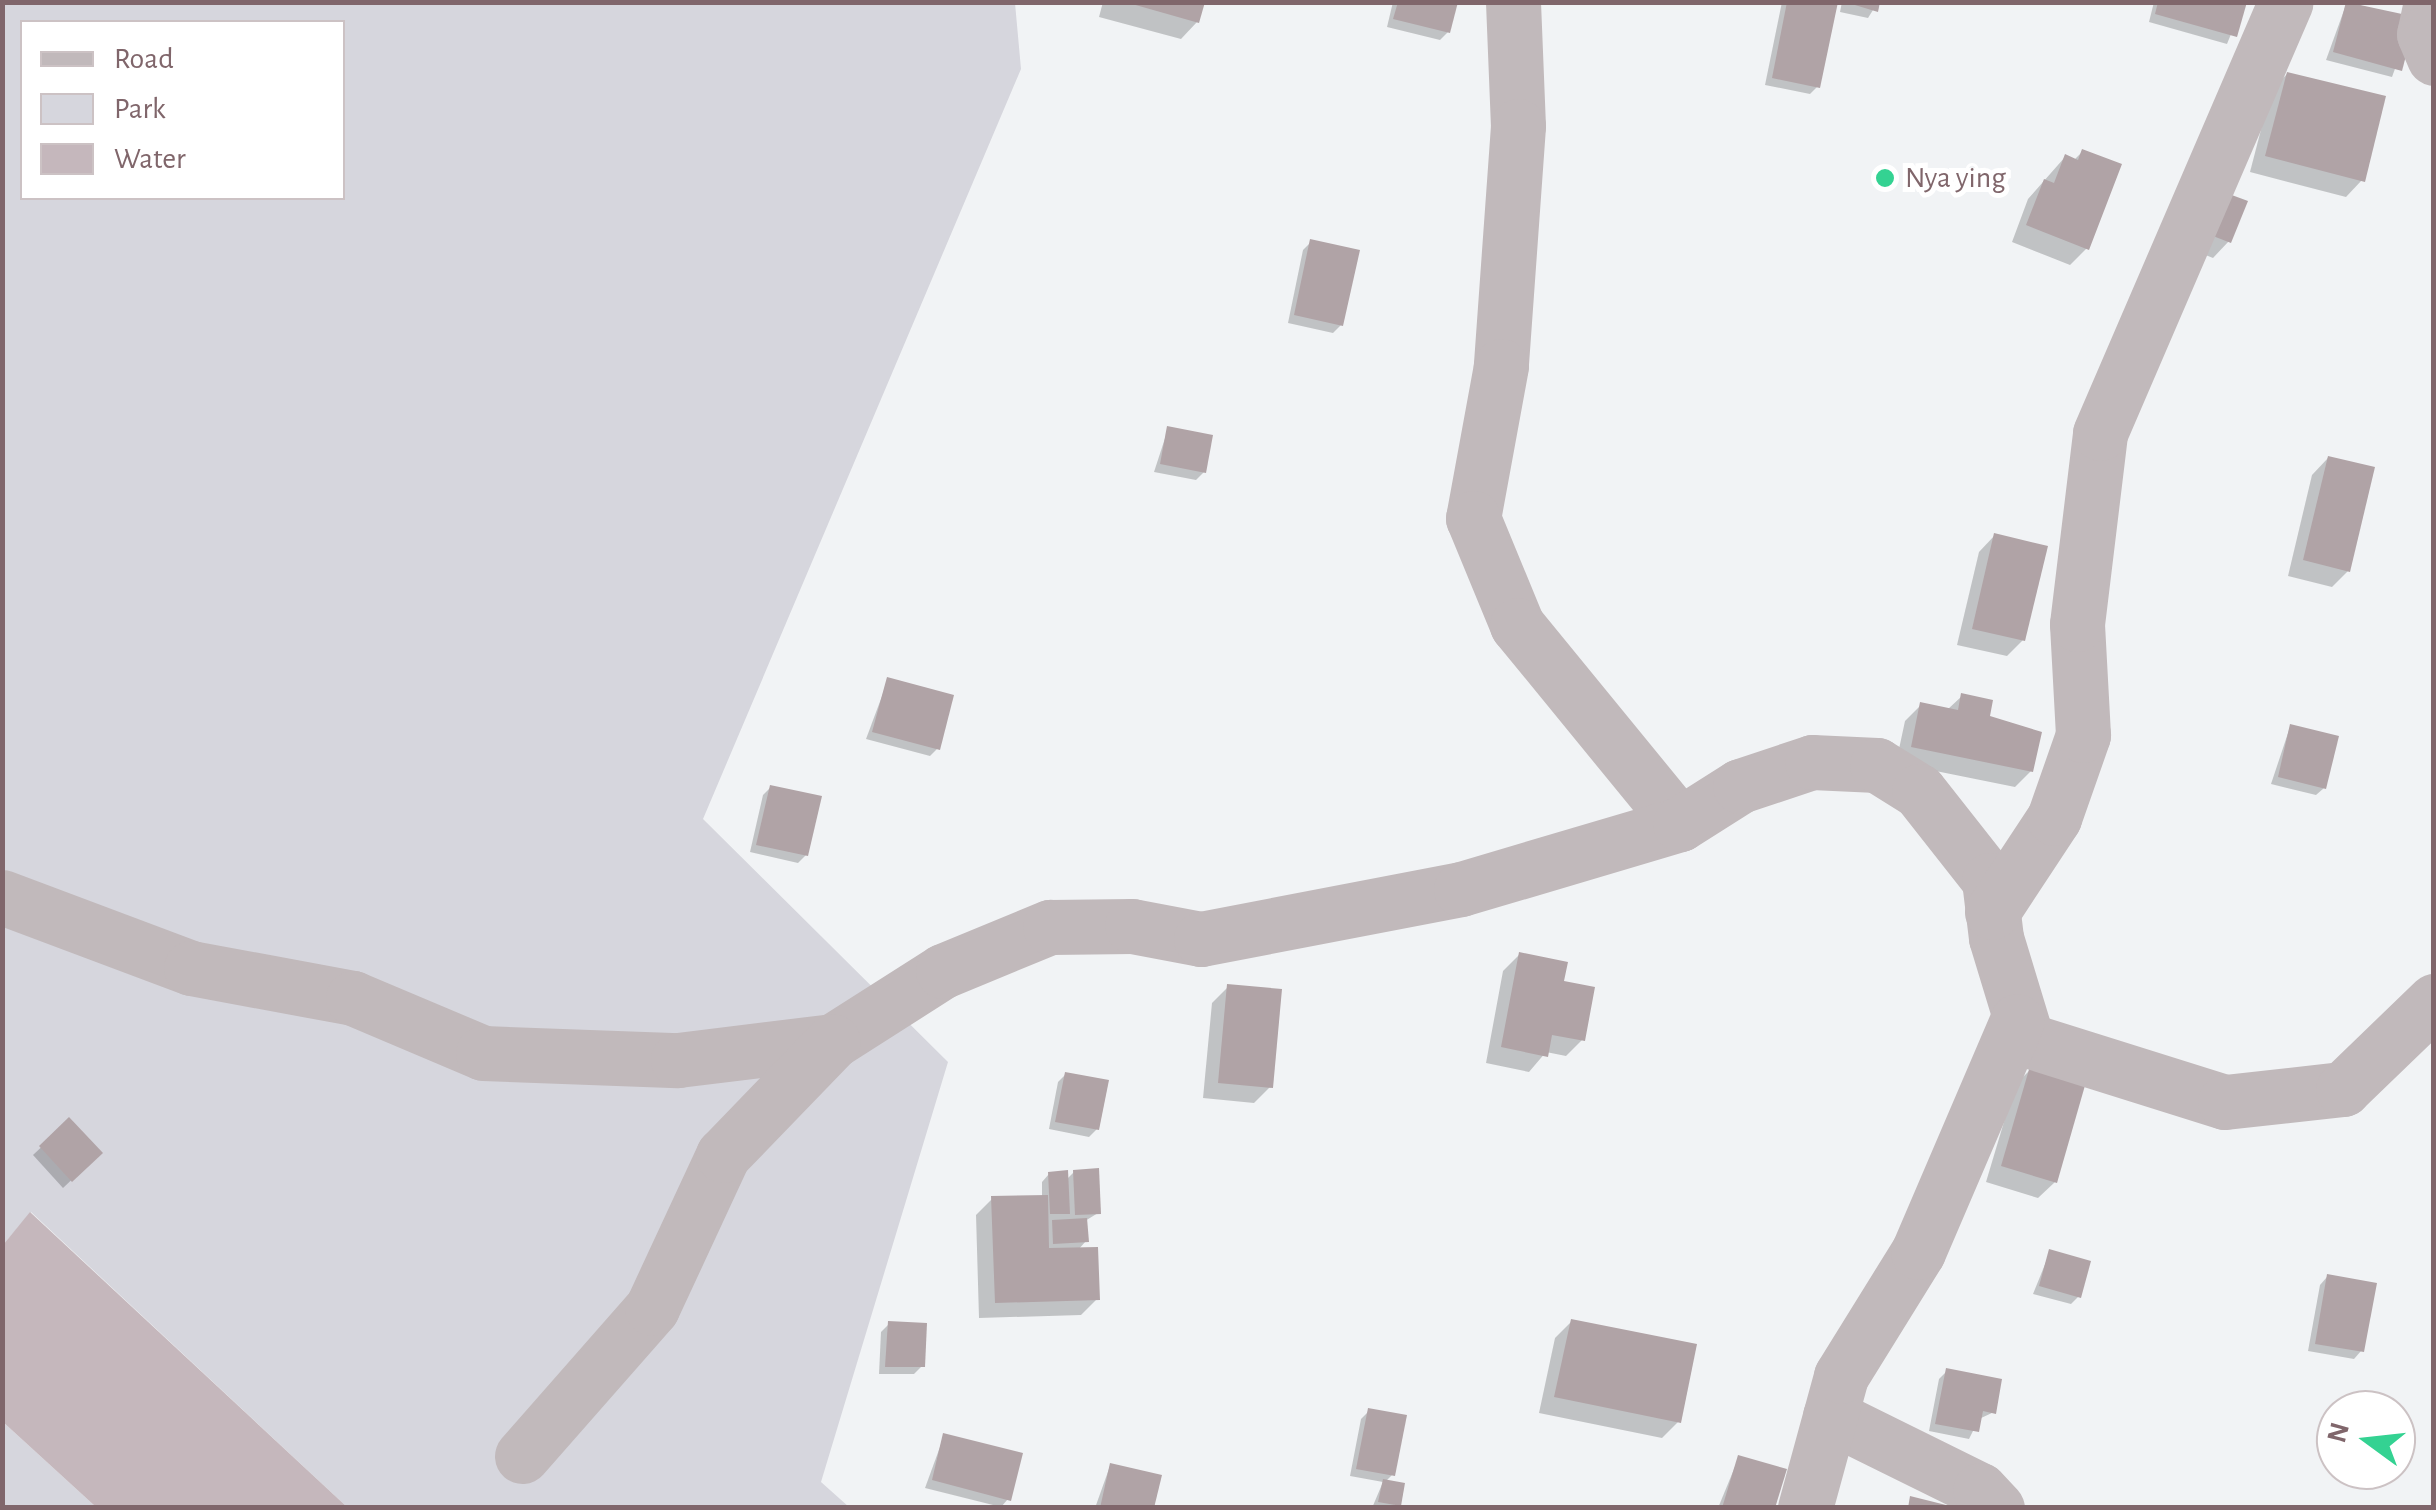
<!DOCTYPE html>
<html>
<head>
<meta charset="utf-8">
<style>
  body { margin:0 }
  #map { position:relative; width:2436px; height:1510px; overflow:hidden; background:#f1f3f5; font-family:"Alegreya Sans",sans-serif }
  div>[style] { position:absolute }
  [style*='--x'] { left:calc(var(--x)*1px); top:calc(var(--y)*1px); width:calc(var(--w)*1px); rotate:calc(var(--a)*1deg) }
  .green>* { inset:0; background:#d6d6dd }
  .water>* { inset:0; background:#c5b7bc }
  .shadow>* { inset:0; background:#0003 }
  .building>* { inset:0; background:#b0a3a6 }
  .minor>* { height:55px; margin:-27.5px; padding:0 27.5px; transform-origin:27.5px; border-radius:27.5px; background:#c1b9bb }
  .dots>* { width:28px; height:28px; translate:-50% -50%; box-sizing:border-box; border:5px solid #fff; border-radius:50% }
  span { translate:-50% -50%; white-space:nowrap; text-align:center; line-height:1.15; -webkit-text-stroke:10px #fff; paint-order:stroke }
  .poi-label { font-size:30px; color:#80666b }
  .left { translate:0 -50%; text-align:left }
  .frame { position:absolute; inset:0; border:5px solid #80666b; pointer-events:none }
  .legend { position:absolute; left:20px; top:20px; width:325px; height:180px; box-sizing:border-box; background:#fff; border:2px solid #ccc2c4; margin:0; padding:12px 18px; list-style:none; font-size:30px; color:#80666b }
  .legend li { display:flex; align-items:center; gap:20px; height:50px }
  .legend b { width:50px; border:2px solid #ccc2c4 }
  .north { position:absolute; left:2316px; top:1390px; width:100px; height:100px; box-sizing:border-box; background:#fff; border:2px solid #ccc2c4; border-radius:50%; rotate:285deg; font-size:28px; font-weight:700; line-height:40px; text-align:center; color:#80666b }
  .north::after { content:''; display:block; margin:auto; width:35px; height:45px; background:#34d292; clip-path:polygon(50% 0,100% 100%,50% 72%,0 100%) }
</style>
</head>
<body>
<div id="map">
  <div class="green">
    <i style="clip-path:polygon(evenodd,3px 3px,1015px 3px,1021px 69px,703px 819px,948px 1062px,821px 1482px,849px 1507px,347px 1507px,31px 1212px,3px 1245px,3px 3px,22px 22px,342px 22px,342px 198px,22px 198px,22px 22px)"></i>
    <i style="clip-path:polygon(3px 1422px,96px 1507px,3px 1507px)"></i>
  </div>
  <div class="water">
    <i style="clip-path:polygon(30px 1212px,347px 1507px,96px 1507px,3px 1422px,3px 1245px)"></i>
  </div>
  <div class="shadow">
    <i style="clip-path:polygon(1103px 2px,1202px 2px,1197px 22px,1181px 39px,1099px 17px)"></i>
    <i style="clip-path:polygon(1393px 2px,1455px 2px,1448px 32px,1440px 40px,1387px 27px)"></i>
    <i style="clip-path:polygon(1782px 2px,1836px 2px,1818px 86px,1810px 94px,1765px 85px)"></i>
    <i style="clip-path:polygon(1842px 2px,1878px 2px,1868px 18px,1840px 12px)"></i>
    <i style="clip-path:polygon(2154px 2px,2244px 2px,2227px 44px,2149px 22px)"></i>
    <i style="clip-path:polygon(2347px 2px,2413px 19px,2392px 77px,2326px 60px)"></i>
    <i style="clip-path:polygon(2287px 74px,2362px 180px,2346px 197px,2250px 172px,2271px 91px)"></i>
    <i style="clip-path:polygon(2082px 152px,2087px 248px,2070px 265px,2012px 242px,2028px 199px,2065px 157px,2073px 161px)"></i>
    <i style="clip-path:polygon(2229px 197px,2229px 241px,2213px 258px,2198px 252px)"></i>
    <i style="clip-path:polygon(1311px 242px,1341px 325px,1333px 333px,1288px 323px,1303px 250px)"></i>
    <i style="clip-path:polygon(1168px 429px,1204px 472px,1196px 480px,1154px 472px)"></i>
    <i style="clip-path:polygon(2328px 458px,2348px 571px,2332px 587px,2288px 576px,2312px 475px)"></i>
    <i style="clip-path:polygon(1995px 535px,2023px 640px,2007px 656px,1957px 645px,1979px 552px)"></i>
    <i style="clip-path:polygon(888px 680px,938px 748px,930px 756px,866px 739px)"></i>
    <i style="clip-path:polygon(1962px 696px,2031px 771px,2015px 787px,1896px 763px,1905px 721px,1921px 705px,1947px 710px)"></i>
    <i style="clip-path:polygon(2290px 727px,2324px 788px,2316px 795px,2271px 784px)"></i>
    <i style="clip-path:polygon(771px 787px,806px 855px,798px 863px,750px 852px,763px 795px)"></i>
    <i style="clip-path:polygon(1519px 955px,1561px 983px,1582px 1040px,1566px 1056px,1546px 1052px,1529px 1072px,1486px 1063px,1503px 971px)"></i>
    <i style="clip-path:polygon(1228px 987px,1270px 1087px,1254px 1103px,1203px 1098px,1212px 1003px)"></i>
    <i style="clip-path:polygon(2031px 1069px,2055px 1182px,2038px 1198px,1986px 1182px,2015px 1085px)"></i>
    <i style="clip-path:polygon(1066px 1074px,1097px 1129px,1089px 1137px,1049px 1129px,1058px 1082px)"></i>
    <i style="clip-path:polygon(69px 1121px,100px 1153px,63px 1188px,33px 1155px)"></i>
    <i style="clip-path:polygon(1074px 1172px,1098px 1213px,1085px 1221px,1086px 1241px,1078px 1250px,1097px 1299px,1081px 1315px,979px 1318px,976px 1215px,992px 1199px,1042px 1197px,1042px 1182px,1049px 1174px,1066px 1180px)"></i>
    <i style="clip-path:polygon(2050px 1252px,2079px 1296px,2071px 1304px,2033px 1294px)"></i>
    <i style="clip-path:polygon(2327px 1277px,2361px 1351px,2354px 1359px,2308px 1351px,2320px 1285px)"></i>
    <i style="clip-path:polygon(1571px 1322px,1679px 1421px,1662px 1438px,1539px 1413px,1555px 1338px)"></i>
    <i style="clip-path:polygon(889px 1324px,922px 1366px,914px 1374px,879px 1374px,881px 1332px)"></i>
    <i style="clip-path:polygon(1947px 1371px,1994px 1412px,1979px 1419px,1969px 1439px,1929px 1431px,1939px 1379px)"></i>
    <i style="clip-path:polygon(1369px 1411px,1392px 1475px,1385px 1482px,1396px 1508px,1372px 1508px,1383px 1482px,1350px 1476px,1361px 1419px)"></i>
    <i style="clip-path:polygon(944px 1436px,1008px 1499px,1001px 1507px,925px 1488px)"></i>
    <i style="clip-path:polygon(1739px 1457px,1773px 1508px,1718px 1508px)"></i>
    <i style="clip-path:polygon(1110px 1466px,1152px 1508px,1095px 1508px)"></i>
  </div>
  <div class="building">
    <i style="clip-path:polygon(1125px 2px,1205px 2px,1199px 23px)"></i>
    <i style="clip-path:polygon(1398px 2px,1458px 2px,1450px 33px,1393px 19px)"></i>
    <i style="clip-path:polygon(1787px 2px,1838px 2px,1820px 88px,1772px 78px)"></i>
    <i style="clip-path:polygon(1845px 2px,1880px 2px,1878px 12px)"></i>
    <i style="clip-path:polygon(2158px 2px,2247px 2px,2237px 37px,2155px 14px)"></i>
    <i style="clip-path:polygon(2346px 2px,2416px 17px,2402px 71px,2333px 52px)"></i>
    <i style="clip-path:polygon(2287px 72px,2386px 96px,2365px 182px,2265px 156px)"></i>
    <i style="clip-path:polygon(2082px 149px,2122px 164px,2089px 250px,2026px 225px,2044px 179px,2054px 183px,2065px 154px,2078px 160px)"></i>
    <i style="clip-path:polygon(2229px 194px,2248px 201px,2231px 243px,2213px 236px)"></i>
    <i style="clip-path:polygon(1310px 239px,1360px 250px,1343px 326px,1294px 315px)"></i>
    <i style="clip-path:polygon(1167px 426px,1213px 435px,1206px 473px,1160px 464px)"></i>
    <i style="clip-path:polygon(2328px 456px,2375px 467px,2350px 572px,2303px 560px)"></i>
    <i style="clip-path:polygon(1994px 533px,2048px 546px,2025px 641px,1972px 629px)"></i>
    <i style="clip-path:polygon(887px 677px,954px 695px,940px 750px,872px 732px)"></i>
    <i style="clip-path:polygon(1961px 693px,1993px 700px,1990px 716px,2042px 732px,2033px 772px,1911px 747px,1920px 702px,1958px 710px)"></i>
    <i style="clip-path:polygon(2290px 724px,2339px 736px,2326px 789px,2278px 777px)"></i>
    <i style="clip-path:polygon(770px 785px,822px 796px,808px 856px,756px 845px)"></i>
    <i style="clip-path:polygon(1519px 952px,1568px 962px,1564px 981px,1595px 987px,1585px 1041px,1552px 1035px,1548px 1057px,1501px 1047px)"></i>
    <i style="clip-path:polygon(1227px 984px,1282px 989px,1273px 1088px,1218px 1083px)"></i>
    <i style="clip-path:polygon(2030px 1066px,2086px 1082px,2057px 1183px,2001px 1166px)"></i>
    <i style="clip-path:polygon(1065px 1072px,1109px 1080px,1099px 1130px,1055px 1122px)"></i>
    <i style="clip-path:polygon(69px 1117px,103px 1153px,72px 1182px,39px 1146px)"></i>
    <i style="clip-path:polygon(1099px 1168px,1101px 1214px,1075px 1215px,1073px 1170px)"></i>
    <i style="clip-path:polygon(1068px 1170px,1070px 1214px,1050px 1214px,1048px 1172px)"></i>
    <i style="clip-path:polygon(1048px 1195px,1049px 1248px,1098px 1247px,1100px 1300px,995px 1303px,991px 1196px)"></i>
    <i style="clip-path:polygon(1087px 1218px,1089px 1242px,1053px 1244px,1052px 1220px)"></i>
    <i style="clip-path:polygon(2049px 1249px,2091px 1261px,2081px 1298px,2039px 1286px)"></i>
    <i style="clip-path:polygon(2327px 1274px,2377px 1283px,2364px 1352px,2315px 1344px)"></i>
    <i style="clip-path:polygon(1571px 1319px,1697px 1344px,1681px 1423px,1554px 1397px)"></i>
    <i style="clip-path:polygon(888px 1321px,927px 1323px,925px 1367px,885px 1367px)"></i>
    <i style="clip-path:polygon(1946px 1368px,2002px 1379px,1996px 1414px,1983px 1411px,1979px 1432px,1935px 1424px)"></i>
    <i style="clip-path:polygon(1368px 1408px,1407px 1415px,1395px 1476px,1356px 1469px)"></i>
    <i style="clip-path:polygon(943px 1433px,1023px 1453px,1011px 1501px,932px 1480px)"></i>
    <i style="clip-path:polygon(1738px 1455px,1787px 1469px,1775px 1508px,1722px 1508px)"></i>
    <i style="clip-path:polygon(1110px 1463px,1162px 1475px,1154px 1508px,1100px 1508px)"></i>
    <i style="clip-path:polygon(1383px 1479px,1405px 1483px,1401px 1506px,1378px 1502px)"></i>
    <i style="clip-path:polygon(1910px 1496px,1950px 1506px,1950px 1508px,1908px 1508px)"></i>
  </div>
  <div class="minor">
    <i style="--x:1513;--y:2;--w:124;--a:87.7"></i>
    <i style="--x:1518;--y:126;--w:241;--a:94.1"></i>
    <i style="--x:1501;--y:366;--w:155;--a:100.4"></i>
    <i style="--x:1473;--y:518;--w:116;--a:67.6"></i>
    <i style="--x:1517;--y:625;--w:257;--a:50.7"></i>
    <i style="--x:2431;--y:2;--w:33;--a:102"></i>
    <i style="--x:2424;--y:34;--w:26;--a:67"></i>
    <i style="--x:2;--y:897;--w:202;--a:20.6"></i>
    <i style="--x:191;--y:968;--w:165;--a:10.5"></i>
    <i style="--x:353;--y:998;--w:141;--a:22.9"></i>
    <i style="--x:483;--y:1053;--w:195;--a:2.1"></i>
    <i style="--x:678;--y:1060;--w:156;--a:-7"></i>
    <i style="--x:833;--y:1041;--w:130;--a:-32.5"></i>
    <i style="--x:943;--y:971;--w:116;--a:-22.4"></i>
    <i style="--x:1050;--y:927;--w:82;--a:-0.7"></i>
    <i style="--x:1132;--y:926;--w:70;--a:10.7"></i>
    <i style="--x:1201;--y:939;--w:265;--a:-10.9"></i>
    <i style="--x:1461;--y:889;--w:228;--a:-16.5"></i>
    <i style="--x:1680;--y:824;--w:71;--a:-32.3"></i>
    <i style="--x:1740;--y:786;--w:76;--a:-18.4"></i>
    <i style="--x:1812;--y:762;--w:65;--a:2.6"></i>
    <i style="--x:1877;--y:765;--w:49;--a:31.8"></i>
    <i style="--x:1919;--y:791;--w:113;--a:51.8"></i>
    <i style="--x:1989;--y:880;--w:58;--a:83.1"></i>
    <i style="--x:1996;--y:938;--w:107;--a:73.1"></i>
    <i style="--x:2027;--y:1040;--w:207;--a:17.4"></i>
    <i style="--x:2225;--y:1102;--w:119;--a:-6.3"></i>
    <i style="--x:2343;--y:1089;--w:127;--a:-44"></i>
    <i style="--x:1992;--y:912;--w:113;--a:-56.6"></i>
    <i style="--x:2054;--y:818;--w:88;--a:-70.7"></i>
    <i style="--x:2083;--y:735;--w:111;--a:-93.1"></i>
    <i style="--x:2077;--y:624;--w:192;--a:-83.1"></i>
    <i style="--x:2100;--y:433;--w:469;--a:-66.7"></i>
    <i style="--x:1830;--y:1416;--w:167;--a:26.3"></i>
    <i style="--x:1980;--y:1490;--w:25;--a:47"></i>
    <i style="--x:522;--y:1456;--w:197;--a:-48.7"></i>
    <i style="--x:652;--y:1308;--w:169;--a:-65.1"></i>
    <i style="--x:723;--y:1155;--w:158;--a:-46"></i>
    <i style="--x:1805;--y:1508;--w:137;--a:-74.7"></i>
    <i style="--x:1841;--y:1376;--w:146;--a:-58.2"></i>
    <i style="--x:1918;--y:1252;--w:251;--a:-66.8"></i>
  </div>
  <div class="dots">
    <i style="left:1885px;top:178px;background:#34d292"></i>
  </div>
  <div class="poi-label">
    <span class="left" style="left:1905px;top:178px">Nya ying</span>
  </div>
  <div class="frame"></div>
  <ul class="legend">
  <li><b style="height:12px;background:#c1b9bb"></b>Road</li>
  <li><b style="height:28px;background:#d6d6dd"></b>Park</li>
  <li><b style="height:28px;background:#c5b7bc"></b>Water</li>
  </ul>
  <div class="north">N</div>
</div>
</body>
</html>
